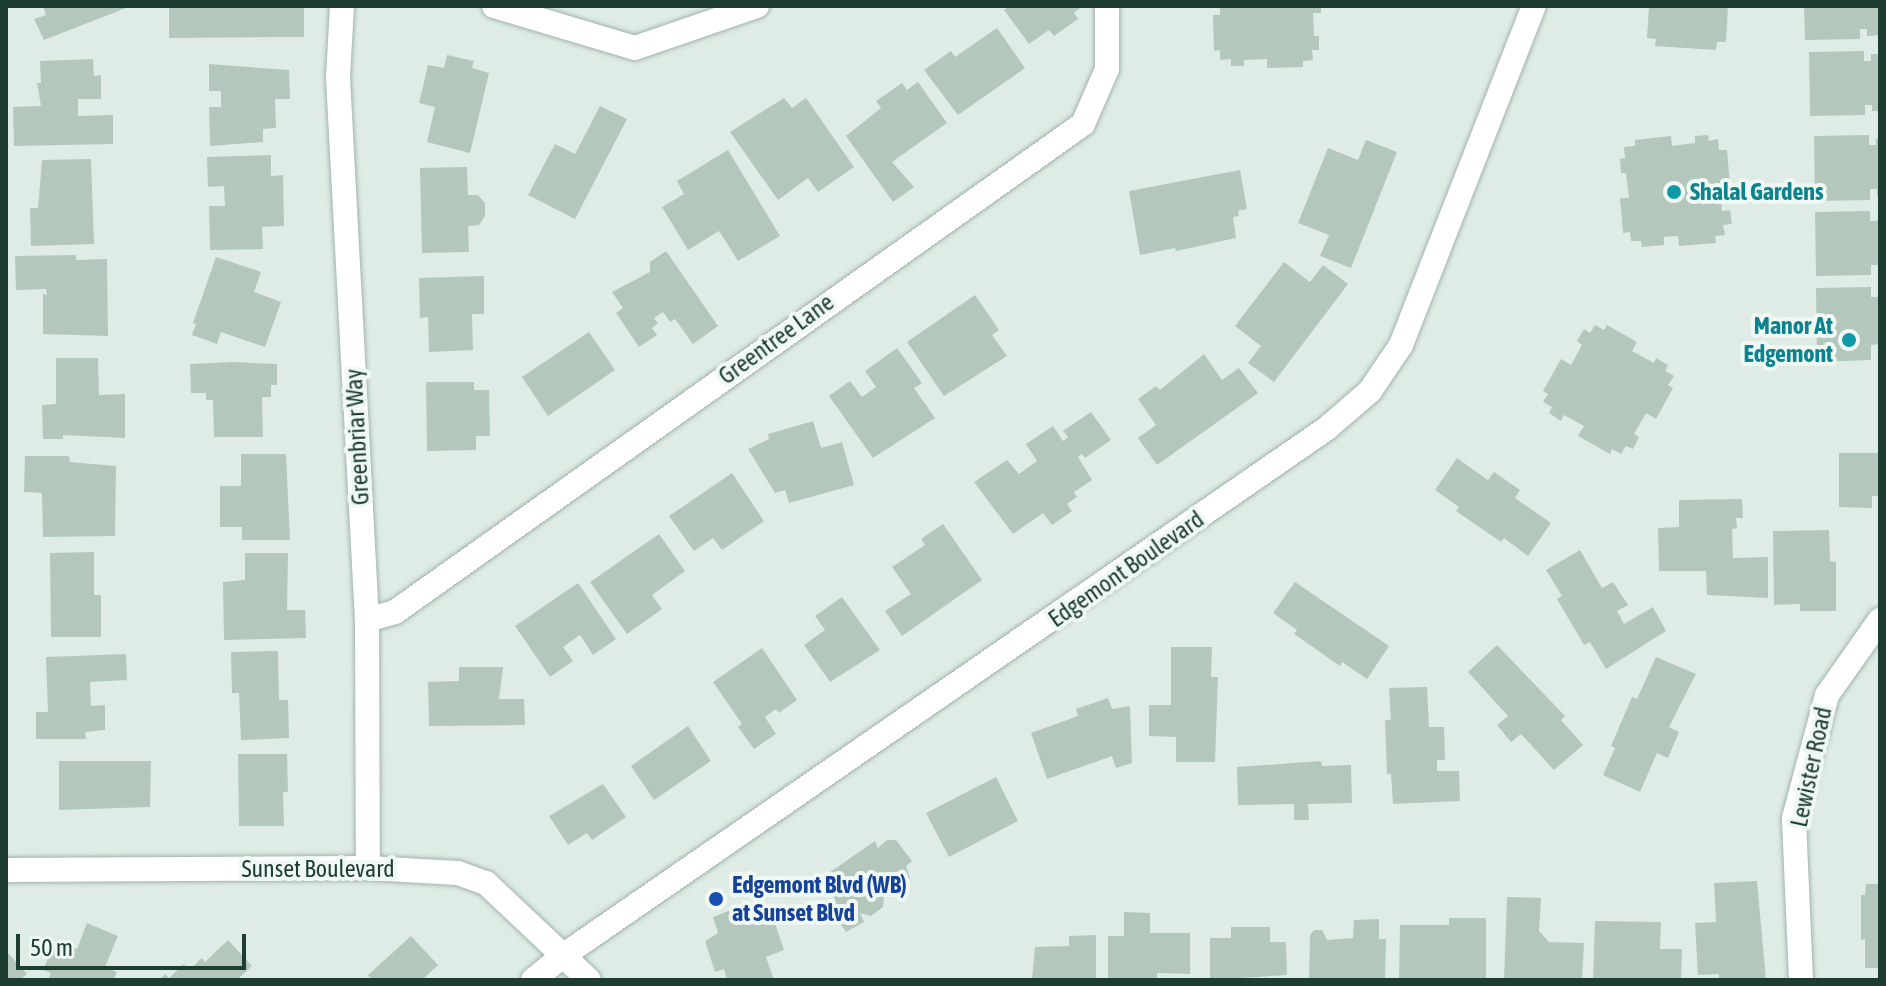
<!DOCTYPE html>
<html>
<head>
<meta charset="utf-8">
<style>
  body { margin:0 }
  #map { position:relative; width:1886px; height:986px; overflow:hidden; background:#dfece5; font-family:"Asap Condensed",sans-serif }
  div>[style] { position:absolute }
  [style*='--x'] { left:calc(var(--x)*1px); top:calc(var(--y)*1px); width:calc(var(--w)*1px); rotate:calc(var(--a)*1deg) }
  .building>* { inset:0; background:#b4c7bd }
  .roads { filter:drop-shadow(0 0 2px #a1b4ac) drop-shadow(0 0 2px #a1b4ac) }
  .minor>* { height:24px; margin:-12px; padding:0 12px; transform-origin:12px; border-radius:12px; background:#fff }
  .dots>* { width:22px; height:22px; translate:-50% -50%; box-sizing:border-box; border:4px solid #eff8f3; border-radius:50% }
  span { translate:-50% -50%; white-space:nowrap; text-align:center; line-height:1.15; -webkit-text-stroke:8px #eff8f3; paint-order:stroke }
  .culture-label { font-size:24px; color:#0d838f; font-weight:700 }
  .left { translate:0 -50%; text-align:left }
  .right { translate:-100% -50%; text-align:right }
  .street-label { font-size:24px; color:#1e3d32 }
  .transit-label { font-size:24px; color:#164399; font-weight:700 }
  .frame { position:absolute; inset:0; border:8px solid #1e3d32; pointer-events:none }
  .scale { position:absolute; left:16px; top:934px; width:230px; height:36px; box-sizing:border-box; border:4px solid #1e3d32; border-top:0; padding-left:10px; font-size:24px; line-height:28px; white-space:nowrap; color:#1e3d32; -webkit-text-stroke:6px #eff8f3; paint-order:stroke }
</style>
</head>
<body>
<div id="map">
  <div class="building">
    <i style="clip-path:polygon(43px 6px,125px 6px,126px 8px,44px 40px,34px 19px,46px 15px)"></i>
    <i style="clip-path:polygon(169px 6px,304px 6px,304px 37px,169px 38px)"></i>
    <i style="clip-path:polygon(1010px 6px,1078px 6px,1080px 8px,1074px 13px,1078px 19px,1054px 36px,1049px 30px,1029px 44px,1004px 10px)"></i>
    <i style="clip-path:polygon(1220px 6px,1321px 6px,1321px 13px,1313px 13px,1314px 36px,1319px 36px,1319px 50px,1312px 50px,1313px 60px,1303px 61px,1303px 67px,1267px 68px,1267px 59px,1244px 60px,1244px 66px,1231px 66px,1231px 59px,1220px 60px,1220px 50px,1214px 51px,1213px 15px,1220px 15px)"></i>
    <i style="clip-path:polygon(1649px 6px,1728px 6px,1726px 42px,1717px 42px,1716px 50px,1655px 46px,1656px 39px,1647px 38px)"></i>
    <i style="clip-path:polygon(1804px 6px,1880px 6px,1880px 35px,1867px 36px,1867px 29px,1860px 29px,1860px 39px,1805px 40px)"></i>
    <i style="clip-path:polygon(997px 28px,1025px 68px,958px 115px,924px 70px,951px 51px,955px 57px)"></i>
    <i style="clip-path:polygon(1864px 51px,1864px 61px,1871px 61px,1871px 54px,1880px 54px,1880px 111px,1872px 111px,1872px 105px,1865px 105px,1865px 115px,1810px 116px,1809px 52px)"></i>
    <i style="clip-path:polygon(447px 55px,474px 61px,472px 68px,489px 73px,470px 153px,427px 142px,435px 107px,419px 103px,428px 65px,444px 68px)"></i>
    <i style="clip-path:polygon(93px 59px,94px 76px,101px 75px,101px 99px,78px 99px,78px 116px,113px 115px,113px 144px,14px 146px,13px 107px,41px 106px,37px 83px,41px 83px,40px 61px)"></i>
    <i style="clip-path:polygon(209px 64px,289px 70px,290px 99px,275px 99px,276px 128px,263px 129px,263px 142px,210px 146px,209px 107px,221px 107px,221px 91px,209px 91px)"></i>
    <i style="clip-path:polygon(918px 82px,947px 123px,892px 162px,914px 187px,893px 202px,846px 136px,881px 108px,876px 101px,902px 83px,907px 90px)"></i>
    <i style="clip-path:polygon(784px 98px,792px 108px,806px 98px,854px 167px,818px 192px,808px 178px,778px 200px,730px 132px)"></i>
    <i style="clip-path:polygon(600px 106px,627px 119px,575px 219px,528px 195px,555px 144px,575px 154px)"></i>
    <i style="clip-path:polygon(1708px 135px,1709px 141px,1718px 139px,1719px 150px,1727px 150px,1730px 186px,1720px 187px,1722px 211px,1730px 210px,1732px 224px,1723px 225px,1725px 235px,1715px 236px,1716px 243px,1679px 246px,1678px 236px,1664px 237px,1664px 245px,1642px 247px,1641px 241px,1631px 241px,1630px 232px,1623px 233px,1620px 198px,1629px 198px,1626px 173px,1621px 173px,1620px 159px,1625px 158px,1624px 147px,1635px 146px,1635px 140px,1671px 136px,1672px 146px,1695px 143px,1695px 136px)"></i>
    <i style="clip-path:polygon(1869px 135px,1869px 145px,1876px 145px,1876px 139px,1880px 139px,1880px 196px,1877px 196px,1877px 189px,1870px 189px,1870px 200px,1815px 201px,1814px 136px)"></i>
    <i style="clip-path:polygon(1366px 140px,1397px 152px,1351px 268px,1320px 256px,1329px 235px,1298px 223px,1328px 148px,1358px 160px)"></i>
    <i style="clip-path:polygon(728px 150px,780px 236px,738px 261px,719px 231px,688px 250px,662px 207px,684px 194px,677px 181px)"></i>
    <i style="clip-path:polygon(271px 155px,271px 176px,283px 175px,284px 226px,262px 227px,263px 249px,210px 250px,209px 206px,225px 206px,224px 186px,208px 187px,207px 157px)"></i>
    <i style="clip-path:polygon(91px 159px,94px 244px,31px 246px,30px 208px,38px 208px,42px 160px)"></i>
    <i style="clip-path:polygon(467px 167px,468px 195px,478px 195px,485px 203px,485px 216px,479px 225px,468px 226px,469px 252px,422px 253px,420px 168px)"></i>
    <i style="clip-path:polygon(1240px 170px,1247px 209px,1238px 211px,1239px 216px,1233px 217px,1236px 238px,1176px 251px,1175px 248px,1140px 255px,1129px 191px)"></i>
    <i style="clip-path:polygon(1870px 211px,1870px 221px,1877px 221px,1880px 215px,1880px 265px,1871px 265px,1871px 275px,1816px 276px,1815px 212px)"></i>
    <i style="clip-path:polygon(666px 251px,718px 326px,693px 344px,675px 319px,670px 322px,663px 312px,654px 318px,658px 323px,652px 328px,657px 335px,639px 347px,616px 313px,623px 308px,612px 292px,650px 272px,650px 262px)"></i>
    <i style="clip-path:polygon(76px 255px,76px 260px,107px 259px,108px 336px,43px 334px,43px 294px,47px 295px,46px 289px,16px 290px,15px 256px)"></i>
    <i style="clip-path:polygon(216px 257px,261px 272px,254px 292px,281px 302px,265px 347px,221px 332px,217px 344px,192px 335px,196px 324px,193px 323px)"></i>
    <i style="clip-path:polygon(1284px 262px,1310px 282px,1323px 265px,1348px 284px,1274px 382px,1248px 363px,1261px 346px,1235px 326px)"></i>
    <i style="clip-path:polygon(484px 276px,484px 314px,472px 314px,473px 350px,429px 352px,428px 317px,420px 318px,419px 278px)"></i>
    <i style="clip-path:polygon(1871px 287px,1871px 297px,1880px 297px,1880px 344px,1871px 345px,1871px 360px,1817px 362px,1816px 288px)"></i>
    <i style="clip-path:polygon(975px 295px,999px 330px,992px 335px,1007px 356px,944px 396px,907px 342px)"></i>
    <i style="clip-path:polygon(1595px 325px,1604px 330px,1607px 325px,1637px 342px,1632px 351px,1654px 363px,1656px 358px,1668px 365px,1665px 371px,1674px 376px,1668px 385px,1673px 388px,1656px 419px,1646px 413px,1634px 434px,1639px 437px,1633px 449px,1626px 446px,1621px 454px,1612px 449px,1610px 454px,1578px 436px,1584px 426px,1564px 415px,1561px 421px,1549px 413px,1552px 407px,1543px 402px,1548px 394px,1543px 391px,1561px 359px,1571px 365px,1582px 345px,1577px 341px,1584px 329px,1590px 333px)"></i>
    <i style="clip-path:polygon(589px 332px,615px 370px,548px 416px,522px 377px)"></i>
    <i style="clip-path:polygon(897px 348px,922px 383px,914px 388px,935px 418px,873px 458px,829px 396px,850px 381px,862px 397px,876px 387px,865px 371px)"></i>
    <i style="clip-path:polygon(1204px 354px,1222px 380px,1239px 368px,1258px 393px,1157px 465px,1138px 438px,1156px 425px,1138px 399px,1156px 386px,1160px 390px)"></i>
    <i style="clip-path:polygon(56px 358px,98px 358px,99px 395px,125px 394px,125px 438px,63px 435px,63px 439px,43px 439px,42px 405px,56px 404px)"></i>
    <i style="clip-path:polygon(232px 362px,277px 364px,277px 385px,271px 385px,271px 397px,262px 397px,263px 437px,214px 437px,213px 400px,206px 400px,206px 393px,191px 393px,190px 364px)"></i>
    <i style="clip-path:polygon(426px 382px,474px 382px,474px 390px,489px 390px,490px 436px,476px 436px,476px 450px,427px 451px)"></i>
    <i style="clip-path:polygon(1091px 412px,1111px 440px,1085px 458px,1082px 454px,1078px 457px,1092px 480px,1074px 492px,1077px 497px,1067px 504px,1072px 511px,1052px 525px,1043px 513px,1013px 534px,974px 482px,1007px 460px,1019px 474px,1037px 461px,1026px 444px,1053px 426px,1063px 441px,1068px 437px,1063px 431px)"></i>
    <i style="clip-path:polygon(813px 421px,821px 448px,842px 442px,854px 485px,789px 503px,785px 490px,775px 493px,748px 449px,769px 439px,768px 434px)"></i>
    <i style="clip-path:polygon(1839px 453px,1880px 453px,1880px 496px,1872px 496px,1872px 508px,1839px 507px)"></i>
    <i style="clip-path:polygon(241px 454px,286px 454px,290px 540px,242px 540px,242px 527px,220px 527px,220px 486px,241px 486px)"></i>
    <i style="clip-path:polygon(25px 456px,69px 456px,70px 462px,116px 466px,115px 536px,43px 537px,42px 493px,24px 492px)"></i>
    <i style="clip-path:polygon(1457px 458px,1488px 480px,1494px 472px,1520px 490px,1515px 498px,1551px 523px,1528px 556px,1504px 538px,1501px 542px,1456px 511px,1459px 507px,1435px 490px)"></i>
    <i style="clip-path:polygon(732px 473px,764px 521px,722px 550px,713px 538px,694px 551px,669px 516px)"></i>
    <i style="clip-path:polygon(1742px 499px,1743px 518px,1736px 518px,1737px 528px,1732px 529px,1733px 558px,1768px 557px,1768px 598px,1707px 595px,1706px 571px,1659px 571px,1658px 528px,1679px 527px,1679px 500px)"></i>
    <i style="clip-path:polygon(943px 524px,982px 580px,902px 636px,885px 611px,911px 594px,892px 567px,925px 545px,921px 539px)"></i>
    <i style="clip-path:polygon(1829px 530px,1830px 561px,1836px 562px,1836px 611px,1800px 611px,1800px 604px,1774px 605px,1773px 531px)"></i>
    <i style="clip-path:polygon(659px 534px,685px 571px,652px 595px,662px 609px,627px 634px,590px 582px)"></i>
    <i style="clip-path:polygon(1580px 550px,1602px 588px,1613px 582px,1628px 605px,1617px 611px,1624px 624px,1653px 607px,1666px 631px,1606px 669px,1590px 642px,1584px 645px,1557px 599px,1562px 596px,1546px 570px)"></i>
    <i style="clip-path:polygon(94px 552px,94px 595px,101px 595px,101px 637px,51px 637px,50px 553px)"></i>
    <i style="clip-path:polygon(245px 553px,288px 553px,287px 610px,305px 610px,306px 638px,224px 640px,223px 582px,245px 580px)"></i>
    <i style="clip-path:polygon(1295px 582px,1389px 646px,1367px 679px,1342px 662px,1340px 666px,1294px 634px,1297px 630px,1273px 613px)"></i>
    <i style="clip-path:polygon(578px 583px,616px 639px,593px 655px,580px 635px,563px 647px,573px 661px,550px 677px,515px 626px)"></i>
    <i style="clip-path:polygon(842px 597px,880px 650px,830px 682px,804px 645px,825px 630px,815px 616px)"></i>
    <i style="clip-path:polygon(1497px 645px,1565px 716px,1561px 720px,1583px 745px,1554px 770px,1521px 734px,1511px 742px,1497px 725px,1508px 716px,1468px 672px)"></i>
    <i style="clip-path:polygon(1171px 647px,1212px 647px,1211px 677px,1218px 677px,1215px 762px,1176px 762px,1176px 737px,1149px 736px,1149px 705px,1171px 705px)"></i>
    <i style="clip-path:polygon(762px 648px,797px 700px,779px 713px,776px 709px,765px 717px,776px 734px,754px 749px,738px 727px,742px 724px,713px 682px)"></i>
    <i style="clip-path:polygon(278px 651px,279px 700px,288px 700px,289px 738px,241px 740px,239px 693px,232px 693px,231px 652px)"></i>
    <i style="clip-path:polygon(126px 654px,127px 680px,90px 682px,91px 706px,105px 705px,105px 730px,85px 732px,86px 739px,36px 739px,36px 712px,48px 712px,46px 657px)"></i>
    <i style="clip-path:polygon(1656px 657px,1696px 674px,1669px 727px,1679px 732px,1668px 758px,1657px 753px,1640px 792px,1603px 775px,1615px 748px,1611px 746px,1632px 697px,1637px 699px)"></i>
    <i style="clip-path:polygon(459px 667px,503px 667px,499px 699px,524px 699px,525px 725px,429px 726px,428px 682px,459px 681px)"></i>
    <i style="clip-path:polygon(1427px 687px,1429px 727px,1444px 727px,1445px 760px,1437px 760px,1437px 771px,1459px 771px,1460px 801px,1393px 804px,1391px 774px,1387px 774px,1385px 720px,1391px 720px,1389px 688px)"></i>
    <i style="clip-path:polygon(1108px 698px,1112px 709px,1130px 706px,1132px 763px,1116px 768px,1112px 756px,1047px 779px,1031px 733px,1078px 716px,1076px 709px)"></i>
    <i style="clip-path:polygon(688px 726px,711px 761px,654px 800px,631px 766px)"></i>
    <i style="clip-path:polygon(238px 754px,287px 754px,288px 792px,283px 792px,284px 826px,239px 826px)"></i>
    <i style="clip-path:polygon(59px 761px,151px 761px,150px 807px,59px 810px)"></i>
    <i style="clip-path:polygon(1321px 761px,1322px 766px,1351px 765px,1352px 803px,1308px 804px,1309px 820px,1294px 820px,1294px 804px,1238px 805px,1237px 767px)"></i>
    <i style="clip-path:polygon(996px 777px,1018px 821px,949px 857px,926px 813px)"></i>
    <i style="clip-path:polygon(603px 784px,626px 817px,592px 840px,587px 833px,568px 845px,549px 816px)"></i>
    <i style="clip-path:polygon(887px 840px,896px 840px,912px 861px,906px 866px,910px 878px,901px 889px,884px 896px,883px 907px,871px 916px,860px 913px,864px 922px,846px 932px,831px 910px,835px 899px,820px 879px,875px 841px,878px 848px)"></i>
    <i style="clip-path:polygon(1757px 881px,1766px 980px,1719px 980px,1719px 974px,1698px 975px,1695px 923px,1716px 922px,1714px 883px)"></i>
    <i style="clip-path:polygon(1866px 884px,1880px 884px,1880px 968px,1865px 968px,1865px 939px,1861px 940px,1861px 895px,1865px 895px)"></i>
    <i style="clip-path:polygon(1507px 897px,1541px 898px,1539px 931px,1549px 942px,1584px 943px,1582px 980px,1504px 980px)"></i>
    <i style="clip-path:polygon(739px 907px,743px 918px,770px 909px,784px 950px,766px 957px,774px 980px,727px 980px,724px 969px,715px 972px,705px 941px,718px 933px,713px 917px)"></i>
    <i style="clip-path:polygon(1124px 912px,1150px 913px,1150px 933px,1190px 933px,1190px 974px,1157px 973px,1157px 980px,1108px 980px,1108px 936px,1124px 936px)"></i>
    <i style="clip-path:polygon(1449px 918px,1486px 918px,1486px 980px,1399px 980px,1400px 925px,1449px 925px)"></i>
    <i style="clip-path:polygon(1379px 919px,1379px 939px,1386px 939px,1385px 980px,1309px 980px,1310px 935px,1314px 930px,1322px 930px,1327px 940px,1353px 938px,1354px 920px)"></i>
    <i style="clip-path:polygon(1595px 921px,1661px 922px,1660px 949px,1682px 949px,1681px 980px,1593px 980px)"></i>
    <i style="clip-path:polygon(87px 923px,118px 936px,105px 967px,117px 972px,113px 980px,48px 980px,51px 973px,43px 970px,56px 940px,77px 949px)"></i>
    <i style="clip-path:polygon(1231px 927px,1270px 927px,1270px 942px,1286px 942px,1287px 975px,1210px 980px,1210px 938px,1231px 938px)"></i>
    <i style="clip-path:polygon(1096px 935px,1096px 980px,1032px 980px,1035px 947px,1069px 946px,1069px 936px)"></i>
    <i style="clip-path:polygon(411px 936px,438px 965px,422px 980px,372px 980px,368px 975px)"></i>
    <i style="clip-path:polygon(228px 940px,252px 966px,237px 980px,159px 980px,165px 974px,169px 978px,184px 964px,189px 970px,202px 958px,205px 962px)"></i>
    <i style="clip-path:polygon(6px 951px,27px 974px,20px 980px,6px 980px)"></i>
  </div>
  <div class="roads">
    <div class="minor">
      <i style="--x:342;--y:6;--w:72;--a:93.2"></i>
      <i style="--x:338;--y:78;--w:543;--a:86.94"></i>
      <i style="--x:367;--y:620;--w:248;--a:89.8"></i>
      <i style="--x:494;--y:6;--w:147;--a:16.6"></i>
      <i style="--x:635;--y:48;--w:129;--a:-19"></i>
      <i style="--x:367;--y:620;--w:29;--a:-16"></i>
      <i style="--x:395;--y:612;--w:843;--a:-35.35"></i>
      <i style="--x:1083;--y:124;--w:60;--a:-66.4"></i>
      <i style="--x:1107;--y:69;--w:63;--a:-90"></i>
      <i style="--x:6;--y:870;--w:362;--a:-0.3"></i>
      <i style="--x:368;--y:868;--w:90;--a:3.2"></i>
      <i style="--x:458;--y:873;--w:30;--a:20"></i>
      <i style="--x:486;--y:883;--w:141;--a:43.3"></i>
      <i style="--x:533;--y:980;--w:40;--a:-39"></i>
      <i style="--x:564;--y:955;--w:926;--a:-34.62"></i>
      <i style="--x:1326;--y:429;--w:58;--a:-40.8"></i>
      <i style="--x:1370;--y:391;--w:55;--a:-56"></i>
      <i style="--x:1401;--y:345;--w:364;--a:-68.6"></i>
      <i style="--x:1801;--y:980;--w:162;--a:-92.5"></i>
      <i style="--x:1794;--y:818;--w:127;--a:-75"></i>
      <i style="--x:1827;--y:695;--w:92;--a:-54.8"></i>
    </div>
  </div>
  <div class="dots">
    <i style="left:1674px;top:192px;background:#0f9aa8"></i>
    <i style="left:1849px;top:340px;background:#0f9aa8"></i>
    <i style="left:716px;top:899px;background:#1a4fb4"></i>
  </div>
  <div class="culture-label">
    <span class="left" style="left:1690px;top:192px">Shalal Gardens</span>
    <span class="right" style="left:1833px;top:340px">Manor At<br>Edgemont</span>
  </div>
  <div class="street-label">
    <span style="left:776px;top:339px;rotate:-36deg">Greentree Lane</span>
    <span style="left:357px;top:437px;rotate:-93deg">Greenbriar Way</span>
    <span style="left:1126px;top:569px;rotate:-35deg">Edgemont Boulevard</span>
    <span style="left:1811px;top:767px;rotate:-78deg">Lewister Road</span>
    <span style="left:318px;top:869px">Sunset Boulevard</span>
  </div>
  <div class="transit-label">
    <span class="left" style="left:732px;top:899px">Edgemont Blvd (WB)<br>at Sunset Blvd</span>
  </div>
  <div class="frame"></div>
  <div class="scale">50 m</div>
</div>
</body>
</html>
